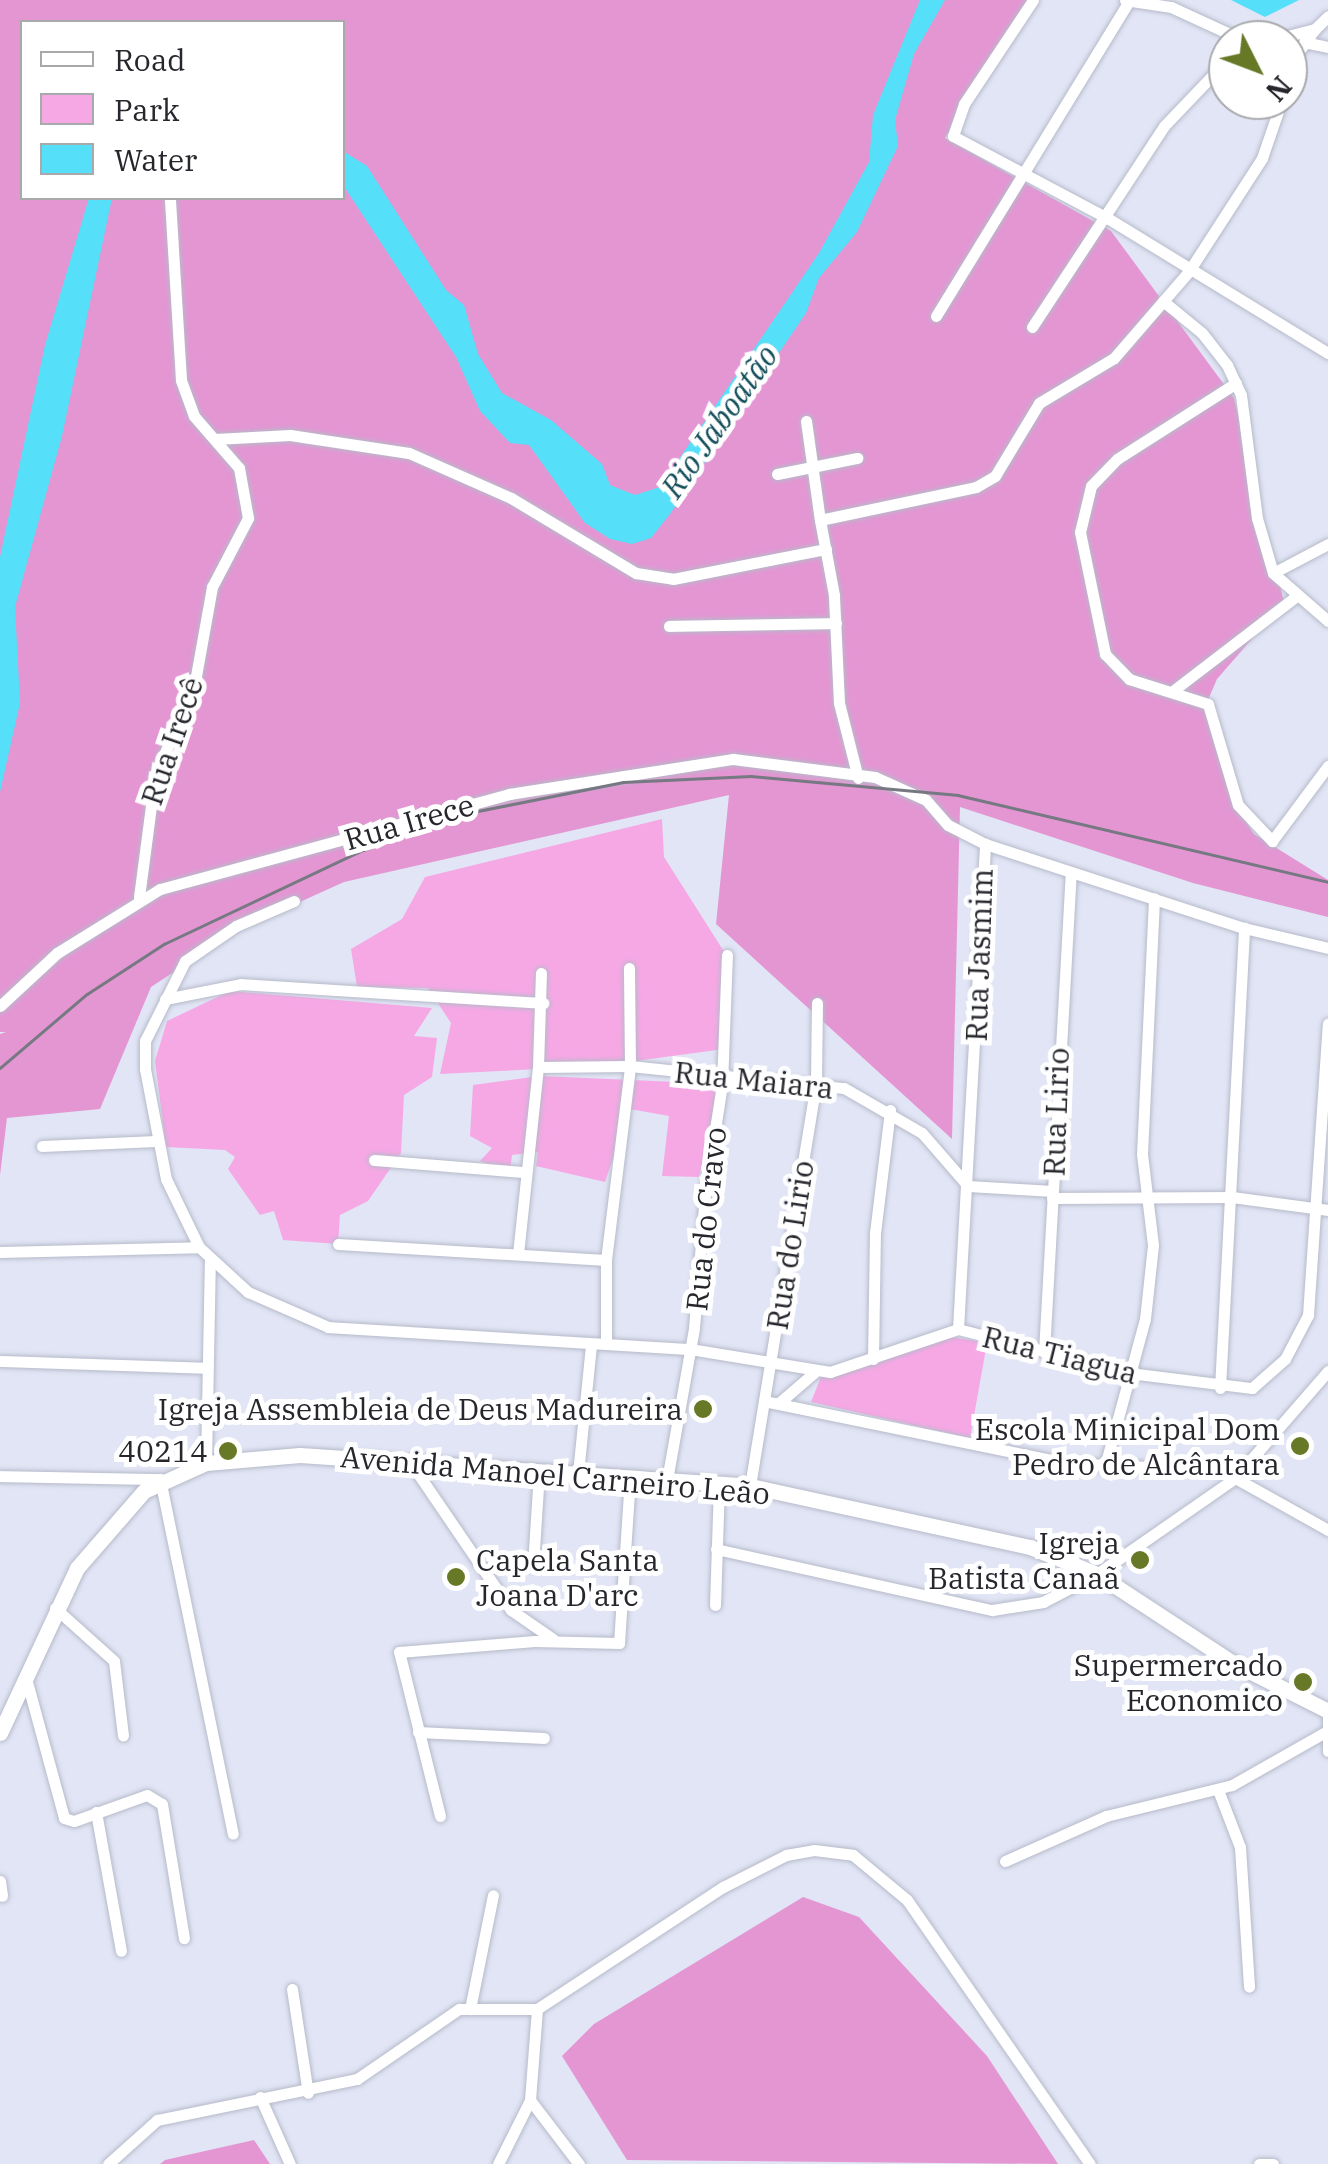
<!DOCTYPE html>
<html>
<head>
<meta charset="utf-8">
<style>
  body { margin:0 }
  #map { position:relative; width:1328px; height:2164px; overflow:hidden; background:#e1e5f5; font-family:"IBM Plex Serif",serif }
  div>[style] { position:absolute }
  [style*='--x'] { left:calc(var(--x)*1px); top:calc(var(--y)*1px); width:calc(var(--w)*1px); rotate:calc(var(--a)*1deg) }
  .green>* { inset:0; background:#f6a8e5 }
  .forest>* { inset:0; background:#e496d3 }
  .water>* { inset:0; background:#55dff8 }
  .roads { filter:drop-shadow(0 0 2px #b6bac9) drop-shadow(0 0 2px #b6bac9) }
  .minor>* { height:11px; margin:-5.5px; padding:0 5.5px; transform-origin:5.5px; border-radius:5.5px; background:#fff }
  .secondary>* { height:15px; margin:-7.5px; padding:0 7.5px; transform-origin:7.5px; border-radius:7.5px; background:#fff }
  .tram>* { height:2.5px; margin:-1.25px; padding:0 1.25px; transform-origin:1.25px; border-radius:1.25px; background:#767882 }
  .dots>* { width:28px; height:28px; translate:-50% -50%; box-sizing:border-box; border:5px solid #fff; border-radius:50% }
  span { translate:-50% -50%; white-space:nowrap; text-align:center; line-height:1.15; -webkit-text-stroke:10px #fff; paint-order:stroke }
  .street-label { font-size:30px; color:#26272d }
  .poi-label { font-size:30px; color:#26272d }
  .right { translate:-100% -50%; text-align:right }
  .left { translate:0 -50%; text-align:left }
  .water-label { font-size:32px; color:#134e59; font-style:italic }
  .legend { position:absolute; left:20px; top:20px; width:325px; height:180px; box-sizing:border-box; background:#fff; border:2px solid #a8a9ab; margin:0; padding:12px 18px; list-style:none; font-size:30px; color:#26272d }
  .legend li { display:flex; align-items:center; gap:20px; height:50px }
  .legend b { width:50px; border:2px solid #a8a9ab }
  .north { position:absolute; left:1208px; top:20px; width:100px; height:100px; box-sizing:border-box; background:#fff; border:2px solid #a8a9ab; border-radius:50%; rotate:132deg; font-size:28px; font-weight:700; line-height:40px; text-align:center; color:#26272d }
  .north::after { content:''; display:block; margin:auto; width:35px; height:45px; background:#677826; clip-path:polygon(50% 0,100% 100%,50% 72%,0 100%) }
</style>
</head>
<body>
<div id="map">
  <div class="green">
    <i style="clip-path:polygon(662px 819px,664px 857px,723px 950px,724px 1049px,598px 1066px,440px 1074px,451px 1023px,428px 988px,357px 987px,351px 949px,402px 919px,425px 877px)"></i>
    <i style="clip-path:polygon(230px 991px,432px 1008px,414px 1036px,437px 1038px,432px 1077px,404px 1095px,401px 1153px,368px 1201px,340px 1215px,338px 1244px,283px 1240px,274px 1211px,260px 1215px,228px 1169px,235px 1157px,225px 1150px,166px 1147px,155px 1061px,167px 1021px)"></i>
    <i style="clip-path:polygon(540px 1076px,722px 1084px,699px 1177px,662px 1176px,669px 1116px,630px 1109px,605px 1182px,536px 1166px,538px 1152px,512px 1155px,510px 1171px,480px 1161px,492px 1148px,470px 1136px,473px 1085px)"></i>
    <i style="clip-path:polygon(952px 1337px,987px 1343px,970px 1438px,811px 1402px,821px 1377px)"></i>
  </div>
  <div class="forest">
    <i style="clip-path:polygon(evenodd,0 0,1032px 0,945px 138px,1111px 231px,1234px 398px,1284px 602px,1217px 679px,1204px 709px,1231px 799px,1254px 834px,1328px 880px,1328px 917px,1193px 883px,960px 807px,952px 1139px,716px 924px,729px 795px,344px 882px,238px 930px,151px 987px,100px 1109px,7px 1118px,0 1175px,0 1034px,6px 1032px,0 1032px,0 0,22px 22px,342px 22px,342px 198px,22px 198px,22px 22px)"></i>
    <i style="clip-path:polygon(803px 1897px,859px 1917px,987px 2056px,1058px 2164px,627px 2160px,562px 2056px,594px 2024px)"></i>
    <i style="clip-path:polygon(254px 2140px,270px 2164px,160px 2164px,165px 2160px)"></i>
  </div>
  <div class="water">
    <i style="clip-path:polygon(920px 0,945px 0,914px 54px,895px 120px,898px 146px,857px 232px,819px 278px,806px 313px,670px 514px,651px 538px,632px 544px,610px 539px,585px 523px,529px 445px,510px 443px,480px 411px,456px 357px,343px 185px,343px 151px,367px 166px,446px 290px,464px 305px,478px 354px,502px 393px,551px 420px,602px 464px,610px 485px,635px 495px,660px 487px,819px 253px,869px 162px,873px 115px)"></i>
    <i style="clip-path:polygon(1231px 0,1299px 0,1265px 17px)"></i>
    <i style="clip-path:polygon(89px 198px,112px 198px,62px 436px,15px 607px,20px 703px,0 792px,0 557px,45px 345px)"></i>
  </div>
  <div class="roads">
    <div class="minor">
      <i style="--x:1033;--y:0;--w:125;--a:123.6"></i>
      <i style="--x:964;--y:104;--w:34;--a:109"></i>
      <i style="--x:953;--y:136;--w:177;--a:28"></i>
      <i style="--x:1109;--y:219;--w:257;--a:31.5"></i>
      <i style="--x:1125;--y:0;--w:47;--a:8.7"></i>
      <i style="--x:1171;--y:7;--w:79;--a:24.6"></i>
      <i style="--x:1272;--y:40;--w:44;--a:-14.3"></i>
      <i style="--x:1315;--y:29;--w:18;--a:-45"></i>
      <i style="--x:1304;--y:42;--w:25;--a:12"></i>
      <i style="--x:1288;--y:66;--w:46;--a:-53.9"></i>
      <i style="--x:1163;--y:301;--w:50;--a:39.4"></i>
      <i style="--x:1202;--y:333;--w:41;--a:52"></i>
      <i style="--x:1227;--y:365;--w:33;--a:65"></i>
      <i style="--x:1241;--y:395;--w:124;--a:82.6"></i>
      <i style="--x:1257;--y:518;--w:57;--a:73.8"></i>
      <i style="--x:1273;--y:573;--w:73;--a:41.1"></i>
      <i style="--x:936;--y:316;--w:371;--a:-58.5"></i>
      <i style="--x:1032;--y:327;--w:240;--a:-56.7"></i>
      <i style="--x:1164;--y:126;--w:93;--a:-46.3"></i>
      <i style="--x:1236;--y:383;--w:141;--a:147.4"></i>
      <i style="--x:1117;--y:459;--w:37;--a:134"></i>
      <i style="--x:1091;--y:486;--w:47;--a:103.4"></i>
      <i style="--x:1080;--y:532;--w:125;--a:78.4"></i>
      <i style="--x:1105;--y:654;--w:35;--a:46"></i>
      <i style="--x:1129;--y:679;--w:83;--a:17.6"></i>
      <i style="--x:1208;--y:704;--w:105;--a:73.5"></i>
      <i style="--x:1238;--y:805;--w:50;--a:46.6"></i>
      <i style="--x:1272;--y:841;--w:94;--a:-53.3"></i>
      <i style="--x:806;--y:421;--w:100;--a:82"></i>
      <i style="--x:215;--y:439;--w:75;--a:-3.1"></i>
      <i style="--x:290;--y:435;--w:120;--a:8.6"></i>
      <i style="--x:409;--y:453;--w:111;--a:23.8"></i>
      <i style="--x:511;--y:498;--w:146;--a:31"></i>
      <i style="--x:636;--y:573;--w:37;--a:9"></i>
      <i style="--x:673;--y:579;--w:156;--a:-11.1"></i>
      <i style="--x:777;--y:474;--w:82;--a:-11.3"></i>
      <i style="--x:1273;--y:573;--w:62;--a:-27.8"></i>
      <i style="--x:669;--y:626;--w:167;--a:-1"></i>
      <i style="--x:1174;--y:690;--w:153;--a:-37.5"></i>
      <i style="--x:858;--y:778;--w:77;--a:-104.2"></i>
      <i style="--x:839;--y:703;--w:108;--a:-92.7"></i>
      <i style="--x:834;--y:595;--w:76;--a:-100.6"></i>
      <i style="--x:820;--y:520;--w:159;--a:-11.9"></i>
      <i style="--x:976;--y:487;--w:22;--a:-30"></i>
      <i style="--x:995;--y:476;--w:85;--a:-58.9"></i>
      <i style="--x:1039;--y:403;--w:87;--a:-31"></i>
      <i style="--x:1114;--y:358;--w:115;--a:-49.2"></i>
      <i style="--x:1189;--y:271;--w:135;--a:-57.1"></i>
      <i style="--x:1262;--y:158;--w:61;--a:-71"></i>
      <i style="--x:139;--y:897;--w:123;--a:-82.5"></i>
      <i style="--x:155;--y:775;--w:96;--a:-66.1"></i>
      <i style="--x:194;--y:687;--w:102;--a:-79.8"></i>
      <i style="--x:212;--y:587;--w:78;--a:-62.4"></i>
      <i style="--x:248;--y:518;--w:51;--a:-100.2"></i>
      <i style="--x:239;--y:468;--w:69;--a:-130.9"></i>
      <i style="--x:194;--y:416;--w:38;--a:-110"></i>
      <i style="--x:181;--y:380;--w:182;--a:-93.5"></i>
      <i style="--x:294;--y:901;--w:63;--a:156.7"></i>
      <i style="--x:236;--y:926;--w:62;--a:145.5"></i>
      <i style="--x:185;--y:961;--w:89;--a:116.6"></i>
      <i style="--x:145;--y:1041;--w:28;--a:90"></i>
      <i style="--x:145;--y:1069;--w:112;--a:79.2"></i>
      <i style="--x:166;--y:1179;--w:76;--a:64.1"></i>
      <i style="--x:199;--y:1247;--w:67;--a:42.6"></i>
      <i style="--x:248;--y:1292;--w:87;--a:23.6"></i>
      <i style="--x:328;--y:1327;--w:363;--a:3.5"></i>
      <i style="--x:690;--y:1349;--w:142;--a:9.3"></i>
      <i style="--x:830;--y:1372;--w:135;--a:-18.6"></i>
      <i style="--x:958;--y:1329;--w:177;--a:14.4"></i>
      <i style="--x:1129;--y:1373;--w:124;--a:7"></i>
      <i style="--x:1252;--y:1388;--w:44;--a:-41.3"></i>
      <i style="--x:1285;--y:1359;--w:50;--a:-62.4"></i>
      <i style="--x:1308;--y:1315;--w:292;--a:-86.1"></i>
      <i style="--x:165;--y:999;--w:77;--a:-11.2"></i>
      <i style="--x:241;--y:984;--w:303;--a:3.6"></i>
      <i style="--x:0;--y:1006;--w:78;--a:-42.9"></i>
      <i style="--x:57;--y:953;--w:121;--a:-31.9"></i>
      <i style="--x:160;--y:889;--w:362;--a:-15.2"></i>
      <i style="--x:509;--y:794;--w:227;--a:-8.9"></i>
      <i style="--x:733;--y:759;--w:143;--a:7.2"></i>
      <i style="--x:875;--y:777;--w:56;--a:24.3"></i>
      <i style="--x:926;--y:800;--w:33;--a:49"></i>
      <i style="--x:948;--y:825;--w:42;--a:27.2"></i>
      <i style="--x:985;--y:844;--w:272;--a:18"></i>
      <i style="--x:1244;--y:928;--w:86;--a:13.4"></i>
      <i style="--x:538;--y:1067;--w:92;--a:-0.6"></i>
      <i style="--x:630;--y:1066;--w:215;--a:5.9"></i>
      <i style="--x:844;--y:1088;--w:90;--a:30"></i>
      <i style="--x:922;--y:1133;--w:70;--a:49"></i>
      <i style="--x:968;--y:1186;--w:85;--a:3.4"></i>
      <i style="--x:42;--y:1146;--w:114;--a:-2.5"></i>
      <i style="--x:374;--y:1160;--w:150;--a:4.6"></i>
      <i style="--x:1052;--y:1198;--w:180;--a:-0.3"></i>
      <i style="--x:1232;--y:1197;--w:97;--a:7.7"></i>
      <i style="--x:338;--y:1244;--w:268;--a:3.4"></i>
      <i style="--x:0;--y:1252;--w:199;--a:-1.4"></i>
      <i style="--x:518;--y:1254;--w:188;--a:-83.9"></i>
      <i style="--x:538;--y:1067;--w:94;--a:-88.2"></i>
      <i style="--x:958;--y:1329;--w:486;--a:-86.8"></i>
      <i style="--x:606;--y:1344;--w:84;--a:-90"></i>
      <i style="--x:606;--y:1260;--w:195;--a:-82.9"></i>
      <i style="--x:630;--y:1066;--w:98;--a:-90.6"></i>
      <i style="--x:1044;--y:1352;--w:480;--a:-86.8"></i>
      <i style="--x:873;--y:1359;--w:126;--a:-89.1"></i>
      <i style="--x:875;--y:1233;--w:124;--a:-83"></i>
      <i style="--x:0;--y:1361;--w:206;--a:1.9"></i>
      <i style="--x:1220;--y:1388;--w:461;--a:-87"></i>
      <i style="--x:764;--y:1401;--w:309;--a:11.6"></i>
      <i style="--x:1067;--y:1463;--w:101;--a:2.8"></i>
      <i style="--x:780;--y:1402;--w:48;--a:-40.7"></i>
      <i style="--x:410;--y:1462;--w:179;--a:55.7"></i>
      <i style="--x:511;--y:1610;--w:51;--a:34.6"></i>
      <i style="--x:206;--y:1463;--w:202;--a:-88.9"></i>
      <i style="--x:1105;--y:1466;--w:152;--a:-74.8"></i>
      <i style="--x:1145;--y:1319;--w:74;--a:-83.8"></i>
      <i style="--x:1153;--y:1245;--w:92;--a:-96.9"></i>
      <i style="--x:1142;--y:1154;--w:256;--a:-87.3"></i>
      <i style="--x:578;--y:1473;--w:130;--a:-84.2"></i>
      <i style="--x:0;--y:1476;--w:160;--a:1.1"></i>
      <i style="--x:160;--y:1479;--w:362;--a:78.4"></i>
      <i style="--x:1235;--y:1478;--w:107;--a:29.2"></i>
      <i style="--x:667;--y:1480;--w:154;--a:-79.9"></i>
      <i style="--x:694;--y:1328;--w:135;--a:-85.3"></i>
      <i style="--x:705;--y:1193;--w:110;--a:-81.1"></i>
      <i style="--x:722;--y:1084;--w:129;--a:-87.8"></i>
      <i style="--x:750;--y:1486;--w:409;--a:-80.7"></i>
      <i style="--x:816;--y:1082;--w:79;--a:-89.3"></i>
      <i style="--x:716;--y:1549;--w:283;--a:12.5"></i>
      <i style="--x:992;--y:1610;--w:52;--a:-8.9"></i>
      <i style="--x:1043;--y:1602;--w:61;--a:-27.4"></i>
      <i style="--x:1097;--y:1574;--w:168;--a:-34.8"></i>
      <i style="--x:1235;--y:1478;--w:142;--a:-49"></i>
      <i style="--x:533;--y:1565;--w:94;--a:-86.3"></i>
      <i style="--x:715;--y:1605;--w:120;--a:-88.1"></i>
      <i style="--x:55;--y:1608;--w:79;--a:41.9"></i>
      <i style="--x:114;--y:1661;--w:75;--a:83.1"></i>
      <i style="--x:26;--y:1678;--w:145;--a:74.8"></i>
      <i style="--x:64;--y:1818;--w:10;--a:17"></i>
      <i style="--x:74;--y:1821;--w:77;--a:-19.6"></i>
      <i style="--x:147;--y:1795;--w:17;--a:31"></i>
      <i style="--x:162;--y:1804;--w:136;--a:80.7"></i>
      <i style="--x:1328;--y:1711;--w:40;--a:90"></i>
      <i style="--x:418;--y:1732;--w:126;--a:2.7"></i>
      <i style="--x:1218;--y:1790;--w:61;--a:68.9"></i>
      <i style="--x:1240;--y:1847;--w:140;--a:86.3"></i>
      <i style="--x:96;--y:1812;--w:141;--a:79.8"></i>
      <i style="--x:440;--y:1816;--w:169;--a:-104"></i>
      <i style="--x:399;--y:1652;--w:136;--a:-4.6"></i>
      <i style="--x:535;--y:1641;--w:84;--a:1.4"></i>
      <i style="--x:619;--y:1643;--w:166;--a:-86.2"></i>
      <i style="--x:1005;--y:1861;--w:111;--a:-24"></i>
      <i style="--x:1106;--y:1816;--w:130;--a:-13.8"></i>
      <i style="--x:1232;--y:1785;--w:109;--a:-29.6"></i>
      <i style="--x:0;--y:1881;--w:15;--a:82"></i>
      <i style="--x:292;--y:1989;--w:105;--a:81.3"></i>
      <i style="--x:470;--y:2009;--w:116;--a:-78.6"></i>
      <i style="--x:537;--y:2009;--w:91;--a:94.4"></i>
      <i style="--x:530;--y:2100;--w:81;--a:52.6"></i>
      <i style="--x:260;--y:2097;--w:73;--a:65.9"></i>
      <i style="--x:108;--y:2164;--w:66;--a:-41.9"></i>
      <i style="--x:157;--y:2120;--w:204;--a:-11.6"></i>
      <i style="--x:357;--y:2079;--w:124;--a:-34.5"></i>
      <i style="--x:459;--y:2009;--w:78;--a:0"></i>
      <i style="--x:537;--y:2009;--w:222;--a:-33.3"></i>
      <i style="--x:723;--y:1887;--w:71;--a:-26.9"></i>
      <i style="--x:786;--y:1855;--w:28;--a:-10"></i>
      <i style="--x:814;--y:1850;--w:39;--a:7"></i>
      <i style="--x:853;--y:1855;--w:70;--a:39.8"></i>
      <i style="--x:907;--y:1900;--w:321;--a:55.3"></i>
      <i style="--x:498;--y:2164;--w:72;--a:-63.4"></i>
      <i style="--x:1259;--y:2164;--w:14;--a:0"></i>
    </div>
    <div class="secondary">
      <i style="--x:0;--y:1733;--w:182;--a:-65"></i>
      <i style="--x:77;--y:1568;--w:102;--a:-49"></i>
      <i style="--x:144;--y:1491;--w:68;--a:-24.3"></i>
      <i style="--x:206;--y:1463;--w:94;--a:-4.9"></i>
      <i style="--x:300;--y:1455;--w:451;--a:3.9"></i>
      <i style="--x:750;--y:1486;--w:287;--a:12.3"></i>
      <i style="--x:1030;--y:1547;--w:72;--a:21.9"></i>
      <i style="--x:1097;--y:1574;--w:163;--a:33.2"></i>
      <i style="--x:1233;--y:1663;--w:106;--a:26.8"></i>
    </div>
  </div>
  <div class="tram">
    <i style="--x:0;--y:1068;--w:114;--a:-40.4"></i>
    <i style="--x:87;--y:994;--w:92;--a:-33"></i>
    <i style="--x:164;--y:944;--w:220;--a:-25.3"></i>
    <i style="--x:363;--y:850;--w:111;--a:-19.4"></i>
    <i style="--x:468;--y:813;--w:158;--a:-11.3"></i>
    <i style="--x:623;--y:782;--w:128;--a:-2.7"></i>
    <i style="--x:751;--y:776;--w:208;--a:5.2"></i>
    <i style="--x:958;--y:795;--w:380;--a:13.2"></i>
  </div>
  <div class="dots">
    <i style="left:703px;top:1409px;background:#677826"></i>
    <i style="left:1300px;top:1446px;background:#677826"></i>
    <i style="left:228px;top:1451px;background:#677826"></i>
    <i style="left:1140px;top:1560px;background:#677826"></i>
    <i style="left:456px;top:1577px;background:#677826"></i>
    <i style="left:1303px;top:1682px;background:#677826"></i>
  </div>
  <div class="street-label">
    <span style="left:172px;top:741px;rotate:-71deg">Rua Irecê</span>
    <span style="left:409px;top:822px;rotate:-16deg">Rua Irece</span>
    <span style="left:979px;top:955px;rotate:-88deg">Rua Jasmim</span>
    <span style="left:754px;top:1080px;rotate:6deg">Rua Maiara</span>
    <span style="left:1056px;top:1112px;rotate:-88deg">Rua Lirio</span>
    <span style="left:706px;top:1219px;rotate:-84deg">Rua do Cravo</span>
    <span style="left:790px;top:1245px;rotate:-81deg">Rua do Lirio</span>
    <span style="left:1060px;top:1355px;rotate:14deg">Rua Tiagua</span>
    <span style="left:555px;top:1475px;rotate:5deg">Avenida Manoel Carneiro Leão</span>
  </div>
  <div class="poi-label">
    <span class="right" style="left:683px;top:1409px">Igreja Assembleia de Deus Madureira</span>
    <span class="right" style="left:1280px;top:1446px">Escola Minicipal Dom<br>Pedro de Alcântara</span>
    <span class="right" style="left:208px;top:1451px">40214</span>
    <span class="right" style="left:1120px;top:1560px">Igreja<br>Batista Canaã</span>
    <span class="left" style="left:476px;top:1577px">Capela Santa<br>Joana D'arc</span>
    <span class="right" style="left:1283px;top:1682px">Supermercado<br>Economico</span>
  </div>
  <div class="water-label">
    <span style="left:719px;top:421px;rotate:-55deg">Rio Jaboatão</span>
  </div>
  <ul class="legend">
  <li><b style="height:12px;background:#fff"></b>Road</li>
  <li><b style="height:28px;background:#f6a8e5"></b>Park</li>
  <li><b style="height:28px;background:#55dff8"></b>Water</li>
  </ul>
  <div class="north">N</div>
</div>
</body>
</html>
